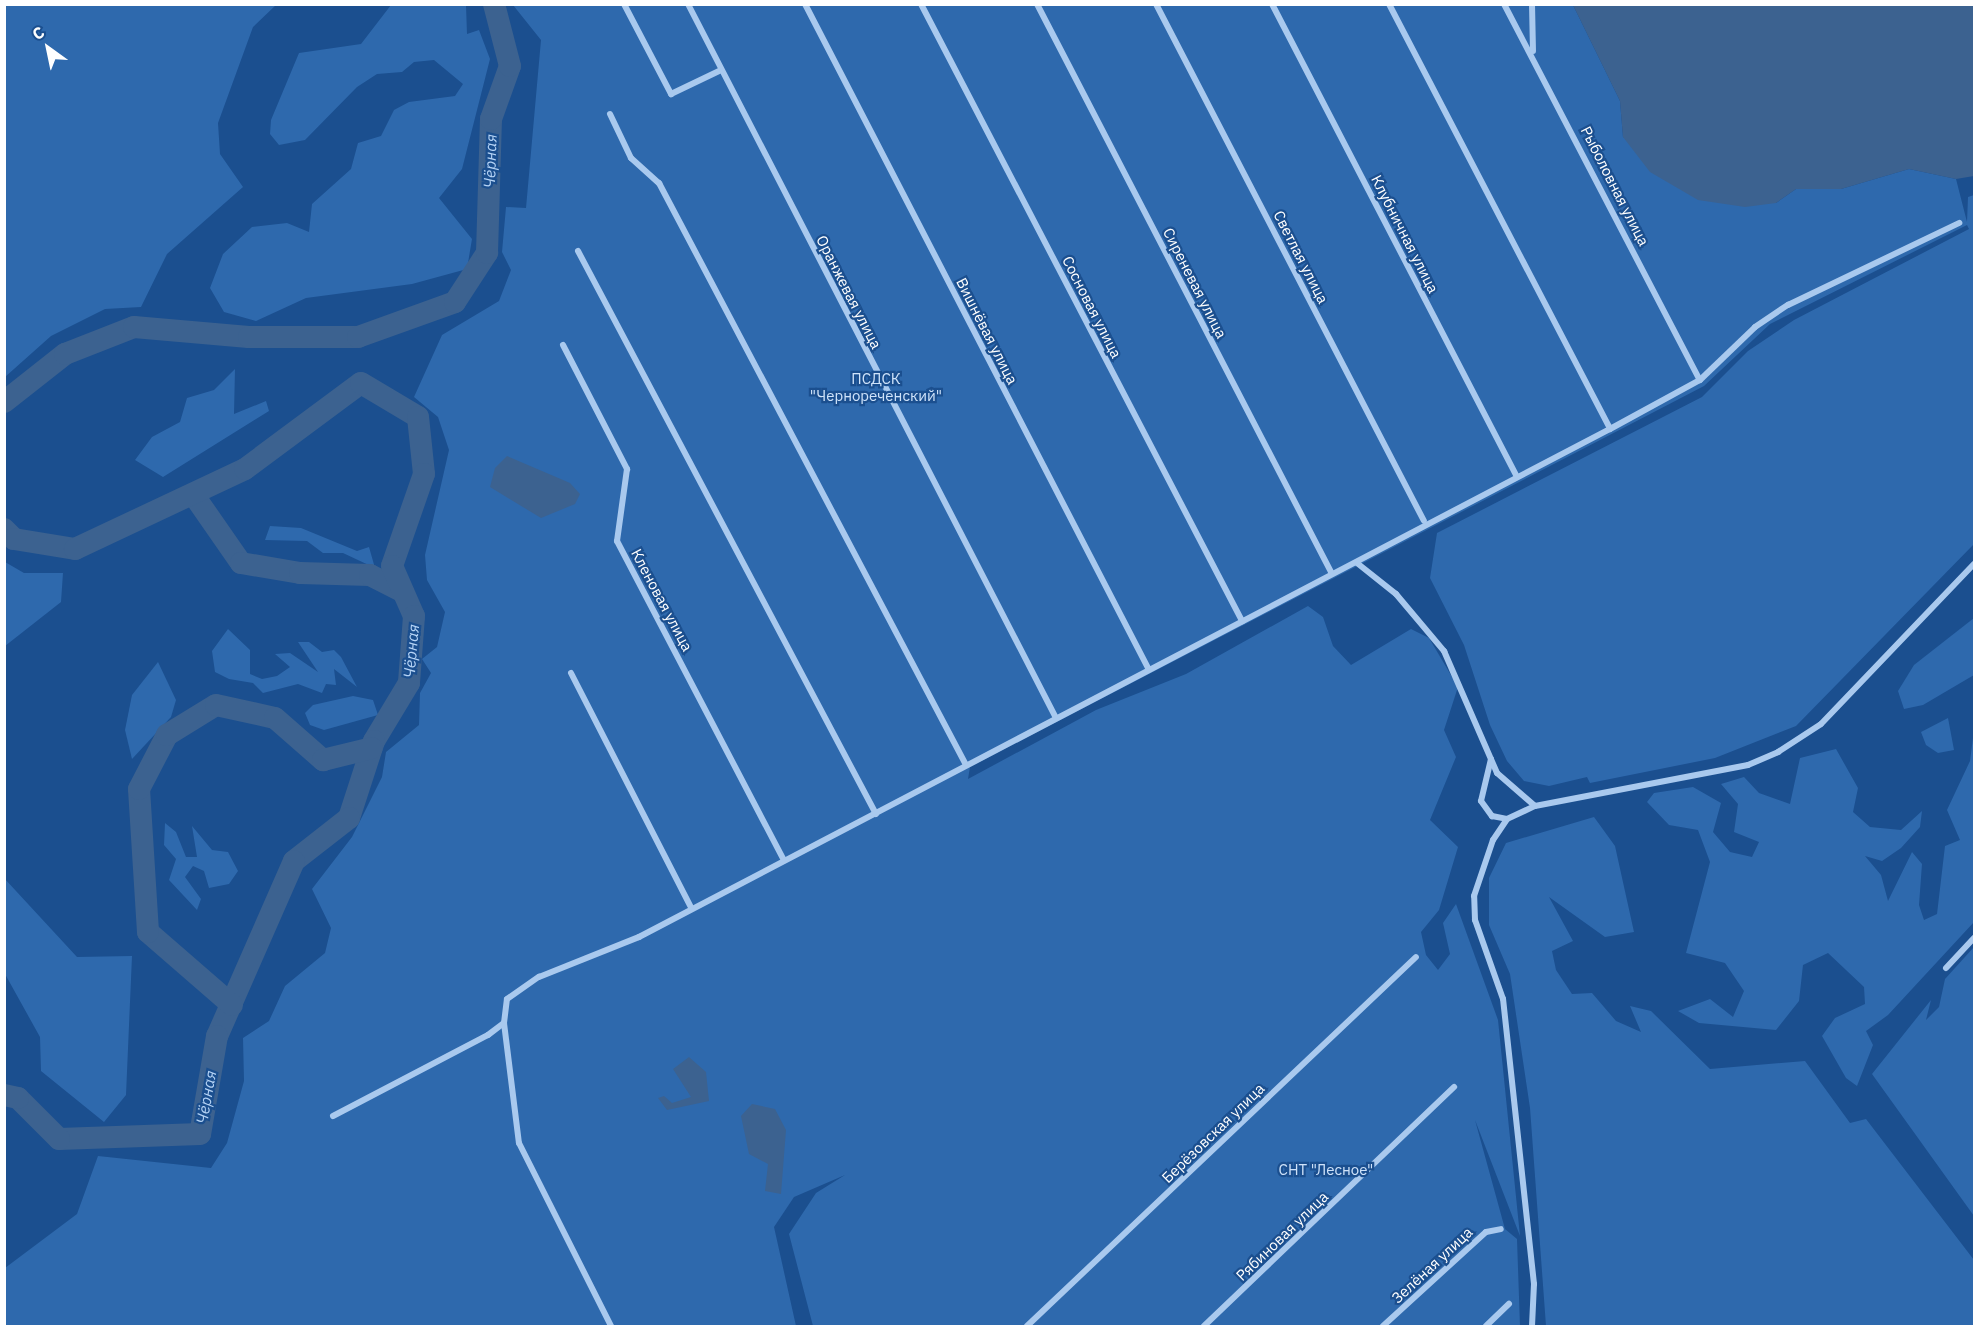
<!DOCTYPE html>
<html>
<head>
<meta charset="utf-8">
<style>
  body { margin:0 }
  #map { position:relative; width:1979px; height:1331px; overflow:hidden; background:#1b4f8f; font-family:"IBM Plex Sans",sans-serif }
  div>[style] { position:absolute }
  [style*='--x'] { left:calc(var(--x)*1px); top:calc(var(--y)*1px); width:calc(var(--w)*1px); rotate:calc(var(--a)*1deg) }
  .green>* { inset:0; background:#2e69ad }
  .water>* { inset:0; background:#3c6290 }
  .river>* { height:22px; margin:-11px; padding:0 11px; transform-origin:11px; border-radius:11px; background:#3c6290 }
  .minor>* { height:6px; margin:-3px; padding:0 3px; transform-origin:3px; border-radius:3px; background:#a9c9ee }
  span { translate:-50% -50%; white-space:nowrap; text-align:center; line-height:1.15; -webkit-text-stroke:4.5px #1b4f8f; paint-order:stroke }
  .street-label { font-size:15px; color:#fff }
  .park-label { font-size:15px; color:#cfe3fa }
  .water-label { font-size:16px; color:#b5d3f5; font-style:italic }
  .frame { position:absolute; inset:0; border:6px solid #fff; pointer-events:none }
  .north { position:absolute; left:18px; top:18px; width:60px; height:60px; -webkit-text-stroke:4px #1b4f8f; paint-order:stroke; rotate:327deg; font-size:16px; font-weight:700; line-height:24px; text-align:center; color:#fff }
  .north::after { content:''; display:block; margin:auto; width:21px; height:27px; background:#fff; clip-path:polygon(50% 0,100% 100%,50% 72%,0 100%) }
</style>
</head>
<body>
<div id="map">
  <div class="green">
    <i style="clip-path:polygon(4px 5px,276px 5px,253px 27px,218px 123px,220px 154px,243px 187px,167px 254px,141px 307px,105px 309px,51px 336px,5px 377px)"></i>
    <i style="clip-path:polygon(391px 5px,466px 5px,467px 34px,479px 30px,490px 59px,462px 169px,439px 198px,472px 239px,467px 269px,412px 284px,306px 298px,256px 321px,224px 312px,210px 288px,223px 254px,252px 227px,287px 223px,309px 232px,312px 204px,351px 169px,358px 143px,381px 136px,394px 110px,409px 102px,455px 96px,463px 84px,434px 60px,414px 62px,402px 72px,377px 74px,357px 87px,305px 140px,279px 145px,270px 134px,271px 120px,299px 53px,361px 44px)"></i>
    <i style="clip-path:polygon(513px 5px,1573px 5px,1620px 101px,1623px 137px,1776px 203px,1796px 189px,1841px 189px,1909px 169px,1956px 179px,1967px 222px,1968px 197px,1974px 195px,1974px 544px,1796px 726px,1715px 758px,1590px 783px,1587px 777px,1549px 786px,1524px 781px,1507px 761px,1490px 725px,1464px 645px,1430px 578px,1437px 533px,1702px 397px,1748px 351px,1794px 320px,1969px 229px,1967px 225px,1770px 324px,1704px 386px,970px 767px,968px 779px,1096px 710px,1186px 674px,1308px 606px,1323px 617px,1333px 646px,1351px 665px,1411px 629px,1429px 638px,1458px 687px,1444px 730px,1456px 757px,1430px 820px,1458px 847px,1439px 910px,1421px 932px,1426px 955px,1438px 970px,1450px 954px,1443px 923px,1456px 904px,1498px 1020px,1520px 1236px,1475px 1120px,1505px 1229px,1517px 1239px,1520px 1326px,813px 1326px,789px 1234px,816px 1193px,845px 1175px,794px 1197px,774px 1227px,796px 1326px,5px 1326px,5px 1268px,77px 1214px,98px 1156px,211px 1168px,227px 1143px,244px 1081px,243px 1038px,269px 1021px,285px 986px,325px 953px,331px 928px,312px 889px,352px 837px,382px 777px,386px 752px,419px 725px,420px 693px,431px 673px,422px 659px,437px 647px,445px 612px,427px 580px,425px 555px,449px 450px,438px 417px,414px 397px,442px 335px,499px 301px,511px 270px,502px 252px,506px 207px,526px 208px,541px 40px)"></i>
    <i style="clip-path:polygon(235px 369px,234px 414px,266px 401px,269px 411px,163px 477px,135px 460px,152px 437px,180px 422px,187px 398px,214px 390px)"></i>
    <i style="clip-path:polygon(270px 526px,301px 528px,357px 551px,369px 547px,375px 568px,343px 553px,323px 553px,307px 541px,265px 540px)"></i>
    <i style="clip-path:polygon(5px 562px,24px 573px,63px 573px,61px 602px,5px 646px)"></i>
    <i style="clip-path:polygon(1974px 618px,1974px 675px,1923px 705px,1904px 709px,1898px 691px,1914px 665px)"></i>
    <i style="clip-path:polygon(228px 629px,250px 650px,250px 674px,262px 679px,277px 676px,290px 667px,275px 654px,290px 653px,318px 672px,298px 642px,309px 642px,322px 652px,334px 650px,341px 657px,357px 687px,334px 669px,336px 685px,326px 684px,322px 693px,298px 684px,263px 693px,253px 683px,229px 679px,215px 672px,212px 651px)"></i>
    <i style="clip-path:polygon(158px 662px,176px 700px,171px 717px,132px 759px,125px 730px,132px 695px)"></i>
    <i style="clip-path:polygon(353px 696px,373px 700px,378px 715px,324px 730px,310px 725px,305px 713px,313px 705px)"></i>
    <i style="clip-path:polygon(1948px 718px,1954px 750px,1938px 753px,1926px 745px,1921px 732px)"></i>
    <i style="clip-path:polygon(1974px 730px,1974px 922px,1888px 1015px,1866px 1031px,1873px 1045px,1857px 1086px,1846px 1078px,1822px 1036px,1835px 1018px,1865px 1004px,1864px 987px,1828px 953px,1803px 965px,1799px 1001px,1776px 1030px,1699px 1023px,1678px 1011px,1710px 999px,1733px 1017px,1744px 991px,1725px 963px,1686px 953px,1710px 862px,1698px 830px,1669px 825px,1647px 802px,1654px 793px,1693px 787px,1721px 803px,1713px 832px,1730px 852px,1752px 857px,1759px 842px,1734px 832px,1738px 804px,1721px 784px,1744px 777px,1759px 793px,1790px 804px,1800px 758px,1836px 749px,1858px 788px,1853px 812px,1870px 827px,1901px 830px,1922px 811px,1920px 827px,1901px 848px,1882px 861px,1865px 856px,1881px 875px,1888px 901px,1912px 852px,1922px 864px,1919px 905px,1924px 920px,1937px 914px,1945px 846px,1960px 840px,1947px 810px,1970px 761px)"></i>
    <i style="clip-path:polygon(1594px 817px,1615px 846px,1634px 932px,1605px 937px,1549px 897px,1573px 941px,1552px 951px,1556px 970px,1572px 994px,1592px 993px,1616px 1021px,1641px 1032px,1630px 1006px,1651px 1011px,1710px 1069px,1805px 1061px,1850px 1123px,1866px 1119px,1974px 1260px,1974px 1326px,1546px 1326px,1530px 1108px,1510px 974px,1489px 925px,1489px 878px,1506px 843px)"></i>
    <i style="clip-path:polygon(165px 823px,176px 832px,186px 857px,197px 857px,192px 826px,212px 850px,228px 852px,238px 871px,229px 884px,209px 888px,204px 871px,193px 866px,185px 877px,201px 899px,197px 910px,169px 880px,176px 859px,164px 845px)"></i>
    <i style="clip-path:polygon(4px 878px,77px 957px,132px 956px,126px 1095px,104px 1122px,41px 1071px,40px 1037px,5px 974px)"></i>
    <i style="clip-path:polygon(1974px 947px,1974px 1216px,1872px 1074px,1931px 1000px,1926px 1020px,1939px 1007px,1945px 979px)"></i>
  </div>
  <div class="water">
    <i style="clip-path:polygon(1573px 5px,1974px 5px,1974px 176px,1956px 179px,1909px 169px,1841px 189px,1796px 189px,1776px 203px,1745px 207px,1698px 200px,1650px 172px,1623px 137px,1620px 101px)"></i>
    <i style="clip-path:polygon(507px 456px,570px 483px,580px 494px,575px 504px,541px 518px,490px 487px,495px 468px)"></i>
    <i style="clip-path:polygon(689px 1057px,706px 1072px,709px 1101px,667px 1110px,658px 1098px,664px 1096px,672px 1103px,691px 1097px,673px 1069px)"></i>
    <i style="clip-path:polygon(752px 1104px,775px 1109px,786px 1130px,781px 1194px,765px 1191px,768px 1164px,749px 1154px,741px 1116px)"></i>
  </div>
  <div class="river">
    <i style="--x:4;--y:402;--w:78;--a:-38.2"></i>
    <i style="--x:65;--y:354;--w:74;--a:-21.4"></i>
    <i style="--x:134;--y:327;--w:115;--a:5"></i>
    <i style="--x:249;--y:337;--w:109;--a:0"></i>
    <i style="--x:358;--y:337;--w:103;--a:-19.8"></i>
    <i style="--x:455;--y:302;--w:59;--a:-56.9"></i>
    <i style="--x:487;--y:253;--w:134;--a:-88.3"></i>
    <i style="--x:491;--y:119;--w:56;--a:-70.3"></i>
    <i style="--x:510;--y:66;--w:64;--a:-104.5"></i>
    <i style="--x:193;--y:494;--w:84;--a:55.2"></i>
    <i style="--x:241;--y:563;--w:60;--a:9.6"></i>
    <i style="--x:300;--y:573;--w:70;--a:1.6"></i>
    <i style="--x:370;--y:575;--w:37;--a:27"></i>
    <i style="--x:4;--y:529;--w:14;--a:45"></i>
    <i style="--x:14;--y:539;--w:62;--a:9.3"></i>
    <i style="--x:75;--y:549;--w:188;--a:-25.2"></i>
    <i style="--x:245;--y:469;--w:144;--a:-36.6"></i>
    <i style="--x:361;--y:383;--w:66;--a:30.8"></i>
    <i style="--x:418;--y:417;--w:57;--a:84"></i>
    <i style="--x:424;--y:474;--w:97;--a:109.2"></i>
    <i style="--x:392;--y:566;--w:55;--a:66.3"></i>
    <i style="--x:414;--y:616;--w:67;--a:94.3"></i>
    <i style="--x:409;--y:683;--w:68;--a:121.1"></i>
    <i style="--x:374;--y:741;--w:81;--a:108"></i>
    <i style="--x:349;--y:818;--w:70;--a:142"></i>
    <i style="--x:294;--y:861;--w:191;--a:113.7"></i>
    <i style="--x:217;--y:1036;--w:99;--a:99.8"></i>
    <i style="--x:200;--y:1134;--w:141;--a:178"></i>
    <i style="--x:59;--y:1139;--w:58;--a:-135"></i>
    <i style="--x:18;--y:1098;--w:14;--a:-168"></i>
    <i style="--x:232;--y:1005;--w:111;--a:-139"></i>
    <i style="--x:148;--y:932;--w:143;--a:-93.6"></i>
    <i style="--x:139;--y:789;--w:61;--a:-62.6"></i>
    <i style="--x:167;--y:735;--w:57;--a:-31.5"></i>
    <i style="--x:216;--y:705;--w:60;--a:12.4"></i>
    <i style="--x:275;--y:718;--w:64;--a:41.2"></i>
    <i style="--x:323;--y:760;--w:50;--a:-13.8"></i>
  </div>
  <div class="minor">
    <i style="--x:624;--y:4;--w:102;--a:62.4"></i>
    <i style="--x:671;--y:94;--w:55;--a:-25.6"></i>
    <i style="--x:688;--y:4;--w:803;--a:62.73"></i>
    <i style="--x:805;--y:4;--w:747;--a:62.68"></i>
    <i style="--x:921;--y:4;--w:696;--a:62.51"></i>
    <i style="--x:1037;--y:4;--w:640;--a:62.63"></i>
    <i style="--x:1156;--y:4;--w:582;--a:62.6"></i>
    <i style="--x:1272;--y:4;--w:530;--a:62.61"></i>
    <i style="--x:1389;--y:4;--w:479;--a:62.5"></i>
    <i style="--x:1504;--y:4;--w:424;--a:62.5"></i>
    <i style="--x:1532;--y:4;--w:47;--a:88.8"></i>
    <i style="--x:610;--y:114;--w:49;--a:64.5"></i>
    <i style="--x:631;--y:158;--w:38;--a:42"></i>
    <i style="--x:659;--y:183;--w:658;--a:62.19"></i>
    <i style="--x:578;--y:251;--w:637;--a:62.11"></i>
    <i style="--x:563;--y:345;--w:140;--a:62.7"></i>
    <i style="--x:627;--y:469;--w:73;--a:97.9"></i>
    <i style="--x:617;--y:541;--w:359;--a:62.4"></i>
    <i style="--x:1357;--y:563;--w:50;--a:38.5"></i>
    <i style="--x:1396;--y:594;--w:75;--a:49.9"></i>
    <i style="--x:1444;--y:651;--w:133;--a:66.5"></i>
    <i style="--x:1497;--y:773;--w:50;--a:41"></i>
    <i style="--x:1535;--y:806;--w:217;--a:-10.9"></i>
    <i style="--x:1748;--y:765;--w:33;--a:-23"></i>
    <i style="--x:1778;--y:752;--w:51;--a:-33.1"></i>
    <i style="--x:1821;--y:724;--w:221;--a:-46.3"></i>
    <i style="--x:571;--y:673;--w:262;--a:62.9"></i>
    <i style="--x:1491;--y:759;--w:43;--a:103.4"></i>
    <i style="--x:1481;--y:801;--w:19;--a:54"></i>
    <i style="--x:1492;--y:816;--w:15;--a:11"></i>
    <i style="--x:1946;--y:968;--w:41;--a:-47"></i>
    <i style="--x:504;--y:1023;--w:121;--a:82.9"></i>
    <i style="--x:519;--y:1143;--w:205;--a:63.3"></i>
    <i style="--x:333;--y:1116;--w:175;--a:-27.6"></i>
    <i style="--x:488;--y:1035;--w:20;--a:-37"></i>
    <i style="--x:504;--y:1023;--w:24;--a:-83"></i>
    <i style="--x:507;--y:999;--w:39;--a:-35"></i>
    <i style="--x:539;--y:977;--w:108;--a:-21.8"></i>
    <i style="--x:639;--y:937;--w:1096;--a:-27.62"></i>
    <i style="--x:1610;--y:429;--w:102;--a:-28.6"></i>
    <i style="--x:1700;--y:380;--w:76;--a:-43.9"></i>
    <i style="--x:1755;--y:327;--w:40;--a:-34"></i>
    <i style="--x:1788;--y:305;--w:190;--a:-25.6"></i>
    <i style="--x:1027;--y:1326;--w:536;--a:-43.49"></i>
    <i style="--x:1204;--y:1326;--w:346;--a:-43.7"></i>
    <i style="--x:1383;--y:1326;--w:139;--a:-42.4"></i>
    <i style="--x:1486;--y:1232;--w:15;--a:-11"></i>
    <i style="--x:1486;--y:1326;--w:32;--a:-44"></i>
    <i style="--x:1532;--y:1326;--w:42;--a:-87.3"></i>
    <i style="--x:1534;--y:1284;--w:287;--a:-96.2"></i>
    <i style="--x:1503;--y:999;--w:84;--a:-109.5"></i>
    <i style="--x:1475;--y:920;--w:24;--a:-92"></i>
    <i style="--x:1474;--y:896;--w:59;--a:-71.3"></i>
    <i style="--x:1493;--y:840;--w:25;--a:-56"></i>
    <i style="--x:1507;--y:819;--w:31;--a:-25"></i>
  </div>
  <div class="street-label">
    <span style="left:1615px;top:186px;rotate:63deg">Рыболовная улица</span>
    <span style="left:1405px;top:234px;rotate:63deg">Клубничная улица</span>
    <span style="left:1301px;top:257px;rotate:63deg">Светлая улица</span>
    <span style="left:1195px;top:283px;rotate:63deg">Сиреневая улица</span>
    <span style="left:849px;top:292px;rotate:63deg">Оранжевая улица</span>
    <span style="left:1092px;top:307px;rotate:63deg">Сосновая улица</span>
    <span style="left:987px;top:331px;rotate:63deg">Вишнёвая улица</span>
    <span style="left:662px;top:600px;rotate:62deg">Кленовая улица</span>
    <span style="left:1213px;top:1133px;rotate:-44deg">Берёзовская улица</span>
    <span style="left:1282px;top:1236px;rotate:-44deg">Рябиновая улица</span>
    <span style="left:1432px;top:1265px;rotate:-43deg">Зелёная улица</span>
  </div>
  <div class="park-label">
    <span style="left:876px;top:387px">ПСДСК<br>"Чернореченский"</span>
    <span style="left:1326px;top:1170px">СНТ "Лесное"</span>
  </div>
  <div class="water-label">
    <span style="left:490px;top:161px;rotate:-88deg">Чёрная</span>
    <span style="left:411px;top:651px;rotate:-85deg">Чёрная</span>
    <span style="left:206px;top:1097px;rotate:-80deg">Чёрная</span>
  </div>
  <div class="frame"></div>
  <div class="north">С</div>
</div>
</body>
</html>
